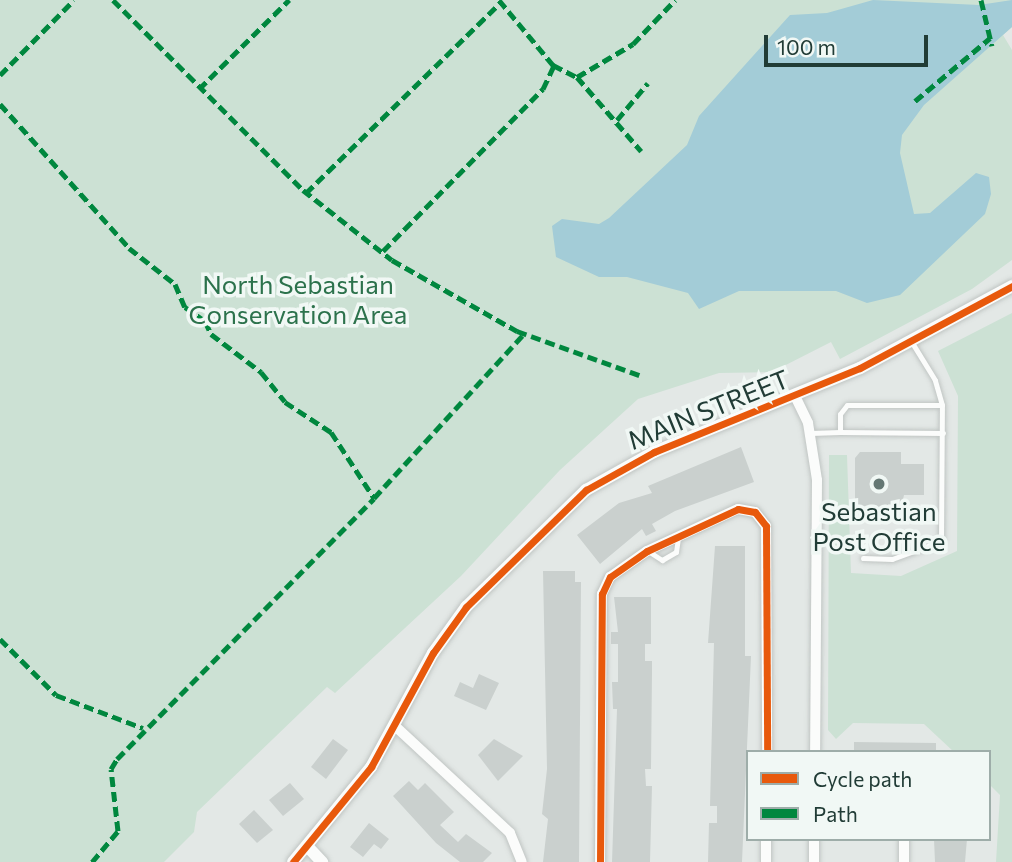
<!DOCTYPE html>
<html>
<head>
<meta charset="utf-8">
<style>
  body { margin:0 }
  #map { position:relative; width:1012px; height:862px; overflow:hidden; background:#e3e8e6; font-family:Commissioner,sans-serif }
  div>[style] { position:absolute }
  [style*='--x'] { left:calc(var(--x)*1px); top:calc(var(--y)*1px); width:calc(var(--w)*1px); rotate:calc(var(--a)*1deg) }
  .green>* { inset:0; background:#cce1d4 }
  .water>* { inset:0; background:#a3ccd7 }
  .building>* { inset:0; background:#cad0ce }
  .roads { filter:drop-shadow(0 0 2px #c0c5c3) drop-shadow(0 0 2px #c0c5c3) }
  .service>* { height:5px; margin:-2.5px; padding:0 2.5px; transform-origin:2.5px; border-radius:2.5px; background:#fbfcfb }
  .minor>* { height:10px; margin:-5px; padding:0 5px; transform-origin:5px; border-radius:5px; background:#fbfcfb }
  .tertiary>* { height:12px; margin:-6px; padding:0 6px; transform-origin:6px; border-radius:6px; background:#fbfcfb }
  .quiet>* { height:5px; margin-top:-2.5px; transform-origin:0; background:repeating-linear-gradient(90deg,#00873e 0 10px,transparent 0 15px) }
  .cycleway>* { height:7px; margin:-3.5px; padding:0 3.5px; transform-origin:3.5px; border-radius:3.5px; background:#e8590c }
  .dots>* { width:19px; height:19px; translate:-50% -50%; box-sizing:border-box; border:4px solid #f1f8f5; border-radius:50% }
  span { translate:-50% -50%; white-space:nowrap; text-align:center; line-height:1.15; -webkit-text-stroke:7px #f1f8f5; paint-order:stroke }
  .park-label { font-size:26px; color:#2c724c }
  .street-label { font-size:26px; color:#213c36 }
  .poi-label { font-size:26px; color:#213c36 }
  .legend { position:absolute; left:746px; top:750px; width:245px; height:91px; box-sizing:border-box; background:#f1f8f5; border:2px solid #9eada9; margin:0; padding:9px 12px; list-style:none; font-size:21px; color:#213c36 }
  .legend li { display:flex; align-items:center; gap:14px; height:35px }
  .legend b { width:35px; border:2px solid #9eada9 }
  .scale { position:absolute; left:764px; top:35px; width:164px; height:32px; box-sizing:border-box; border:4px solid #213c36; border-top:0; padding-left:9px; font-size:21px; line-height:24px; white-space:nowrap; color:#213c36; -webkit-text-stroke:5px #f1f8f5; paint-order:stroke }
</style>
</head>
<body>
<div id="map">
  <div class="green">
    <i style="clip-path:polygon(0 0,1012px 0,1012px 27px,1003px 35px,1012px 50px,1012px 260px,972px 289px,840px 359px,831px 342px,772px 372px,719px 373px,638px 399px,560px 470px,461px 576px,335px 693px,327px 687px,197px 812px,194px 832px,164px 862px,0 862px)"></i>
    <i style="clip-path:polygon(1012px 313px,1012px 862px,996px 862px,1000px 795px,989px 784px,989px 752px,954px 752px,924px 724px,853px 723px,836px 739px,828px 730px,829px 455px,847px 455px,851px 573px,901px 576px,957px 551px,958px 396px,938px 351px)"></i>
  </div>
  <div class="water">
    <i style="clip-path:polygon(873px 0,979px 5px,1012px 0,1012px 27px,924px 105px,902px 135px,900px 153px,914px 214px,930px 213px,976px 173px,989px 177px,991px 194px,985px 214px,900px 295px,867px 303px,836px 291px,739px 291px,699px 309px,688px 293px,627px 277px,599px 277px,556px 257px,552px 226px,562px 219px,599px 224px,609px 218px,687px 145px,699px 116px,790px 15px,827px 13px)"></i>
  </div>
  <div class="building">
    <i style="clip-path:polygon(741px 447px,754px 482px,675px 511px,652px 524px,656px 531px,646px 536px,642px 529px,600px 564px,577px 535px,619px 503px,652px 493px,648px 486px)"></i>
    <i style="clip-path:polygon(860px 452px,901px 452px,901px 464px,924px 464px,924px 495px,904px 495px,901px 508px,855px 512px,855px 458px)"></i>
    <i style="clip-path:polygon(715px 546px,745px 546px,745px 656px,751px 656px,742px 862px,708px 862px,709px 823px,717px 823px,717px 806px,710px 806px,714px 643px,708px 643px)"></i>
    <i style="clip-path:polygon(543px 571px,575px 571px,575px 582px,581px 582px,579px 862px,543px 862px,548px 819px,542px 814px,547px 769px)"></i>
    <i style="clip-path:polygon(614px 597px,651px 597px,651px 644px,645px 644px,645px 661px,652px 661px,652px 672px,651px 769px,645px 769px,646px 786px,652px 786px,650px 862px,612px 862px,617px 709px,613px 709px,612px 682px,618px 682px,618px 644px,611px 644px,611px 632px,618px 632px)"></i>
    <i style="clip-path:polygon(479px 674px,499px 683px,486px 710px,454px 696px,460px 682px,473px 688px)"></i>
    <i style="clip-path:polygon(333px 739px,348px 750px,326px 779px,311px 767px)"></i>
    <i style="clip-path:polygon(494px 739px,523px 756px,498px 781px,478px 755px)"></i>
    <i style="clip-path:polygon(854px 742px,936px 743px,936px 752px,854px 752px)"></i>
    <i style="clip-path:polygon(409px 781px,418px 790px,425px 783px,454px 812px,440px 825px,458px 842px,466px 834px,492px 853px,483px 862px,460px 862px,436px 843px,393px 796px)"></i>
    <i style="clip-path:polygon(290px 783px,304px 799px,283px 816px,269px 800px)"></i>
    <i style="clip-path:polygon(254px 810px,273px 830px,257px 843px,239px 824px)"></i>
    <i style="clip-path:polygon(369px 823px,389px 839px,381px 849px,374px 844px,363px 857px,350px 847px)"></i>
    <i style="clip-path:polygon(934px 839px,967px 839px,965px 862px,935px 862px)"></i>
  </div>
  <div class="roads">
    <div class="service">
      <i style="--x:840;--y:432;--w:103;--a:0.6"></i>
      <i style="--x:811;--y:433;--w:29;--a:-2"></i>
      <i style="--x:840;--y:432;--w:18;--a:-90"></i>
      <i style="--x:840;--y:414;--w:11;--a:-52"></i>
      <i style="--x:847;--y:405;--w:95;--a:0"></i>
      <i style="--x:648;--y:551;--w:17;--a:33"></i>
      <i style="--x:662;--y:560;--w:16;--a:-30"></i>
      <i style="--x:676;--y:552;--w:14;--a:-82"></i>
      <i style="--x:863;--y:558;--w:29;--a:2"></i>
      <i style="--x:892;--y:559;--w:52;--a:-20.2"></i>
      <i style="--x:941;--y:541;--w:136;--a:-89.6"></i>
      <i style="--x:942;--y:405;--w:26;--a:-106"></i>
      <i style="--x:935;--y:380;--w:46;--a:-121.6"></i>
    </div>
    <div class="minor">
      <i style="--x:795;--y:396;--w:30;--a:64"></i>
      <i style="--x:808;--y:423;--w:58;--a:81"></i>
      <i style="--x:817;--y:480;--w:272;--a:90.4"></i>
      <i style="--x:395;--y:726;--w:157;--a:42.9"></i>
      <i style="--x:510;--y:833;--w:31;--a:68"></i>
      <i style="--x:600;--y:862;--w:268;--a:-89.6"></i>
      <i style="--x:602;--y:594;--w:19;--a:-65"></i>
      <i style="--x:610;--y:577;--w:45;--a:-35.1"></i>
      <i style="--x:647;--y:551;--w:100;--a:-24.8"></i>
      <i style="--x:738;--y:509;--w:17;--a:10"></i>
      <i style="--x:755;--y:512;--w:18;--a:52"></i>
      <i style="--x:766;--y:526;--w:226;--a:89.7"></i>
      <i style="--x:766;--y:862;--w:23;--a:-90"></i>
      <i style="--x:814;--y:862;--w:23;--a:-90"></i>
      <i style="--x:904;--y:862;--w:23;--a:-90"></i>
    </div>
    <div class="tertiary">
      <i style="--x:308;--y:847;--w:21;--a:47"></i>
      <i style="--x:293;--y:862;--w:123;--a:-50.6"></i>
      <i style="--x:371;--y:767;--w:130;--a:-61.5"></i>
      <i style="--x:433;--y:653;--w:57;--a:-54.3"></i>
      <i style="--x:466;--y:607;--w:168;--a:-44.3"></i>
      <i style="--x:586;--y:490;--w:78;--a:-29.2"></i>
      <i style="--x:654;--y:452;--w:222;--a:-22.2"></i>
      <i style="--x:860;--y:368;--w:173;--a:-28.3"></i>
    </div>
  </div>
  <div class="quiet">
    <i style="--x:113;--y:0;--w:269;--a:45"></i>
    <i style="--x:303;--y:190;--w:113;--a:38.2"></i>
    <i style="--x:392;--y:260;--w:144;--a:29.6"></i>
    <i style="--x:517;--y:331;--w:133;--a:19.8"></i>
    <i style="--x:499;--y:0;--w:85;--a:50.3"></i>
    <i style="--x:553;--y:65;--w:27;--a:27"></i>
    <i style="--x:577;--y:77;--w:98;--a:49.1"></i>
    <i style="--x:981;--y:0;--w:47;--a:76.6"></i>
    <i style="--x:0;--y:75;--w:105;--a:-45.4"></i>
    <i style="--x:577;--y:77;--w:65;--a:-30.5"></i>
    <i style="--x:633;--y:44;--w:61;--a:-46.3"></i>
    <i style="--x:199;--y:89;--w:127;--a:-44.7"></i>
    <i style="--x:915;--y:101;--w:98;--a:-40"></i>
    <i style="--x:0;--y:104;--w:193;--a:48.1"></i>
    <i style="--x:129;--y:248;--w:58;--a:38"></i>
    <i style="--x:175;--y:284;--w:25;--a:67"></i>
    <i style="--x:185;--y:307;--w:24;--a:35"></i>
    <i style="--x:205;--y:321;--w:14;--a:65"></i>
    <i style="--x:211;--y:334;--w:63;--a:37.2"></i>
    <i style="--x:261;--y:372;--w:38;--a:51"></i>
    <i style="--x:285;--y:402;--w:55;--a:33.1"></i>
    <i style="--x:331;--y:432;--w:79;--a:56.9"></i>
    <i style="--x:617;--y:120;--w:48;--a:-50"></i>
    <i style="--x:306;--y:193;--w:273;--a:-44.4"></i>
    <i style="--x:383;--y:251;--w:228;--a:-45.4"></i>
    <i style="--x:543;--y:89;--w:26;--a:-65"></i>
    <i style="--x:0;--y:639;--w:79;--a:45"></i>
    <i style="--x:56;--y:695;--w:93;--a:20.8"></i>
    <i style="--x:92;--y:862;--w:40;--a:-50"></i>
    <i style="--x:118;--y:831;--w:62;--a:-96.4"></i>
    <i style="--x:111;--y:769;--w:12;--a:-59"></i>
    <i style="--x:117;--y:759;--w:366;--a:-45.4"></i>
    <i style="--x:374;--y:498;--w:222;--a:-47.6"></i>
  </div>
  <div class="cycleway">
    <i style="--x:293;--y:862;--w:123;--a:-50.6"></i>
    <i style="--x:371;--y:767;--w:130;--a:-61.5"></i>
    <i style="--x:433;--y:653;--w:57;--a:-54.3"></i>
    <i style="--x:466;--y:607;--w:168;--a:-44.3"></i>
    <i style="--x:586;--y:490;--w:78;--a:-29.2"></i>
    <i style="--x:654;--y:452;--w:222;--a:-22.2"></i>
    <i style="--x:860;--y:368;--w:173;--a:-28.3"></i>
    <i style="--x:600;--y:862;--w:268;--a:-89.6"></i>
    <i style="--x:602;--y:594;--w:19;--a:-65"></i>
    <i style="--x:610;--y:577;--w:45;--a:-35.1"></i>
    <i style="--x:647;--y:551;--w:100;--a:-24.8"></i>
    <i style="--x:738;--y:509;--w:17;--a:10"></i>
    <i style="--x:755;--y:512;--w:18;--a:52"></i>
    <i style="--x:766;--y:526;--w:226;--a:89.7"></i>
  </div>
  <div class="dots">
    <i style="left:879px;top:484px;background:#657874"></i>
  </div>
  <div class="park-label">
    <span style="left:298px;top:299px">North Sebastian<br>Conservation Area</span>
  </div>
  <div class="street-label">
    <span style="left:708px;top:409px;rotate:-22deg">MAIN STREET</span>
  </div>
  <div class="poi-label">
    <span style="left:879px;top:526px">Sebastian<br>Post Office</span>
  </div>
  <ul class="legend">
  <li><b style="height:9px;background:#e8590c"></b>Cycle path</li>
  <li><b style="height:9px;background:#00873e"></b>Path</li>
  </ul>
  <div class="scale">100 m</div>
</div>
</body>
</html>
